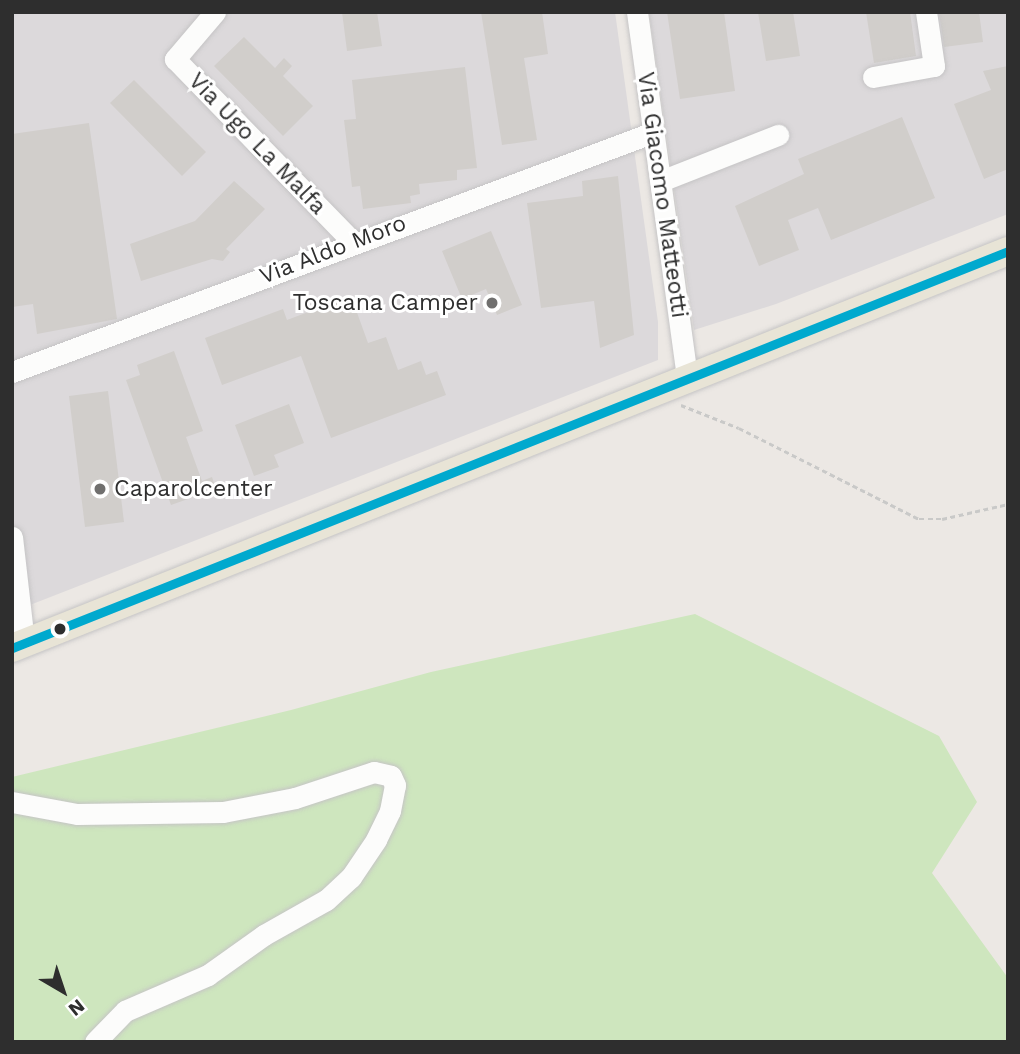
<!DOCTYPE html>
<html>
<head>
<meta charset="utf-8">
<style>
  body { margin:0 }
  #map { position:relative; width:1020px; height:1054px; overflow:hidden; background:#ece8e4; font-family:"Work Sans",sans-serif }
  div>[style] { position:absolute }
  [style*='--x'] { left:calc(var(--x)*1px); top:calc(var(--y)*1px); width:calc(var(--w)*1px); rotate:calc(var(--a)*1deg) }
  .industrial>* { inset:0; background:#dcd9db }
  .green>* { inset:0; background:#cee6be }
  .building>* { inset:0; background:#d1cecb }
  .path>* { height:2.5px; margin-top:-1.25px; transform-origin:0; background:repeating-linear-gradient(90deg,#c9c9c8 0 5px,transparent 0 8.5px) }
  .roads { filter:drop-shadow(0 0 2px #c5c4c5) drop-shadow(0 0 2px #c5c4c5) }
  .minor>* { height:21px; margin:-10.5px; padding:0 10.5px; transform-origin:10.5px; border-radius:10.5px; background:#fcfcfb }
  .major>* { height:28px; margin:-14px; padding:0 14px; transform-origin:14px; border-radius:14px; background:#e8e4d6 }
  .bus-1>* { height:9px; margin:-4.5px; padding:0 4.5px; transform-origin:4.5px; border-radius:4.5px; background:#00a9ce }
  .dots>* { width:19px; height:19px; translate:-50% -50%; box-sizing:border-box; border:4px solid #fff; border-radius:50% }
  span { translate:-50% -50%; white-space:nowrap; text-align:center; line-height:1.15; -webkit-text-stroke:6px #fff; paint-order:stroke }
  .street-label { font-size:23px; color:#2e2e2e }
  .poi-label { font-size:23px; color:#2e2e2e }
  .right { translate:-100% -50%; text-align:right }
  .left { translate:0 -50%; text-align:left }
  .frame { position:absolute; inset:0; border:14px solid #2e2e2e; pointer-events:none }
  .north { position:absolute; left:28px; top:956px; width:70px; height:70px; -webkit-text-stroke:5px #fff; paint-order:stroke; rotate:141deg; font-size:19px; font-weight:700; line-height:28px; text-align:center; color:#2e2e2e }
  .north::after { content:''; display:block; margin:auto; width:24px; height:32px; background:#2e2e2e; clip-path:polygon(50% 0,100% 100%,50% 72%,0 100%) }
</style>
</head>
<body>
<div id="map">
  <div class="industrial">
    <i style="clip-path:polygon(12px 12px,615px 12px,658px 322px,658px 360px,12px 612px)"></i>
    <i style="clip-path:polygon(649px 12px,1008px 12px,1008px 214px,776px 304px,694px 330px)"></i>
  </div>
  <div class="green">
    <i style="clip-path:polygon(695px 614px,939px 736px,977px 802px,932px 873px,1008px 978px,1008px 1042px,12px 1042px,12px 777px,291px 710px,431px 672px)"></i>
  </div>
  <div class="building">
    <i style="clip-path:polygon(342px 12px,377px 12px,382px 46px,347px 51px)"></i>
    <i style="clip-path:polygon(481px 12px,542px 12px,548px 54px,524px 58px,537px 140px,502px 145px)"></i>
    <i style="clip-path:polygon(667px 12px,724px 12px,735px 91px,680px 99px)"></i>
    <i style="clip-path:polygon(758px 12px,793px 12px,800px 56px,766px 61px)"></i>
    <i style="clip-path:polygon(866px 12px,910px 12px,916px 56px,874px 63px)"></i>
    <i style="clip-path:polygon(939px 12px,979px 12px,983px 42px,944px 47px)"></i>
    <i style="clip-path:polygon(244px 37px,275px 68px,284px 58px,292px 66px,283px 76px,313px 106px,283px 136px,214px 66px)"></i>
    <i style="clip-path:polygon(1008px 66px,1008px 169px,984px 179px,954px 104px,991px 90px,983px 71px)"></i>
    <i style="clip-path:polygon(465px 67px,477px 168px,457px 170px,457px 180px,419px 184px,420px 194px,410px 196px,411px 203px,363px 209px,360px 186px,352px 187px,344px 120px,356px 119px,352px 80px)"></i>
    <i style="clip-path:polygon(134px 80px,206px 152px,182px 176px,110px 103px)"></i>
    <i style="clip-path:polygon(902px 117px,935px 198px,831px 240px,818px 208px,788px 220px,799px 250px,759px 266px,735px 206px,804px 174px,798px 159px)"></i>
    <i style="clip-path:polygon(89px 123px,117px 319px,37px 334px,33px 304px,12px 307px,12px 134px)"></i>
    <i style="clip-path:polygon(618px 176px,634px 335px,600px 348px,594px 301px,541px 308px,527px 203px,583px 196px,582px 181px)"></i>
    <i style="clip-path:polygon(234px 181px,265px 209px,226px 249px,230px 252px,223px 261px,212px 259px,141px 281px,130px 244px,195px 221px)"></i>
    <i style="clip-path:polygon(491px 231px,522px 305px,497px 315px,486px 289px,462px 299px,442px 251px)"></i>
    <i style="clip-path:polygon(351px 296px,368px 343px,386px 337px,398px 370px,421px 361px,426px 375px,437px 371px,446px 395px,331px 438px,301px 356px,222px 385px,205px 338px,283px 309px,287px 320px)"></i>
    <i style="clip-path:polygon(174px 351px,203px 431px,186px 437px,202px 481px,212px 477px,216px 489px,171px 505px,126px 380px,140px 375px,137px 365px)"></i>
    <i style="clip-path:polygon(108px 391px,124px 522px,85px 527px,69px 396px)"></i>
    <i style="clip-path:polygon(289px 404px,304px 443px,274px 455px,279px 467px,254px 476px,235px 425px)"></i>
  </div>
  <div class="path">
    <i style="--x:681;--y:405;--w:62;--a:21.6"></i>
    <i style="--x:739;--y:428;--w:202;--a:26.8"></i>
    <i style="--x:919;--y:519;--w:23;--a:0"></i>
    <i style="--x:942;--y:519;--w:68;--a:-12.8"></i>
  </div>
  <div class="roads">
    <div class="minor">
      <i style="--x:215;--y:12;--w:62;--a:130.4"></i>
      <i style="--x:175;--y:59;--w:255;--a:45.8"></i>
      <i style="--x:637;--y:12;--w:368;--a:82.2"></i>
      <i style="--x:873;--y:77;--w:62;--a:-10.2"></i>
      <i style="--x:934;--y:66;--w:55;--a:-98.4"></i>
      <i style="--x:661;--y:181;--w:126;--a:-21.5"></i>
      <i style="--x:12;--y:372;--w:685;--a:-20.5"></i>
      <i style="--x:12;--y:537;--w:107;--a:83.5"></i>
      <i style="--x:12;--y:802;--w:66;--a:10.5"></i>
      <i style="--x:77;--y:814;--w:146;--a:-0.8"></i>
      <i style="--x:223;--y:812;--w:73;--a:-11"></i>
      <i style="--x:295;--y:798;--w:83;--a:-18.2"></i>
      <i style="--x:374;--y:772;--w:17;--a:13"></i>
      <i style="--x:391;--y:776;--w:10;--a:66"></i>
      <i style="--x:395;--y:785;--w:26;--a:101"></i>
      <i style="--x:390;--y:811;--w:32;--a:116"></i>
      <i style="--x:376;--y:840;--w:45;--a:124"></i>
      <i style="--x:351;--y:877;--w:34;--a:137"></i>
      <i style="--x:326;--y:900;--w:71;--a:150.6"></i>
      <i style="--x:264;--y:935;--w:69;--a:144.5"></i>
      <i style="--x:208;--y:975;--w:90;--a:156.6"></i>
      <i style="--x:125;--y:1011;--w:43;--a:134.1"></i>
    </div>
    <div class="major">
      <i style="--x:12;--y:648;--w:1072;--a:-21.73"></i>
    </div>
  </div>
  <div class="bus-1">
    <i style="--x:12;--y:648;--w:1072;--a:-21.73"></i>
  </div>
  <div class="dots">
    <i style="left:492px;top:303px;background:#706f6e"></i>
    <i style="left:100px;top:489px;background:#706f6e"></i>
    <i style="left:60px;top:629px;background:#2e2e2e"></i>
  </div>
  <div class="street-label">
    <span style="left:257px;top:144px;rotate:46deg">Via Ugo La Malfa</span>
    <span style="left:662px;top:195px;rotate:82deg">Via Giacomo Matteotti</span>
    <span style="left:333px;top:250px;rotate:-21deg">Via Aldo Moro</span>
  </div>
  <div class="poi-label">
    <span class="right" style="left:478px;top:303px">Toscana Camper</span>
    <span class="left" style="left:114px;top:489px">Caparolcenter</span>
  </div>
  <div class="frame"></div>
  <div class="north">N</div>
</div>
</body>
</html>
